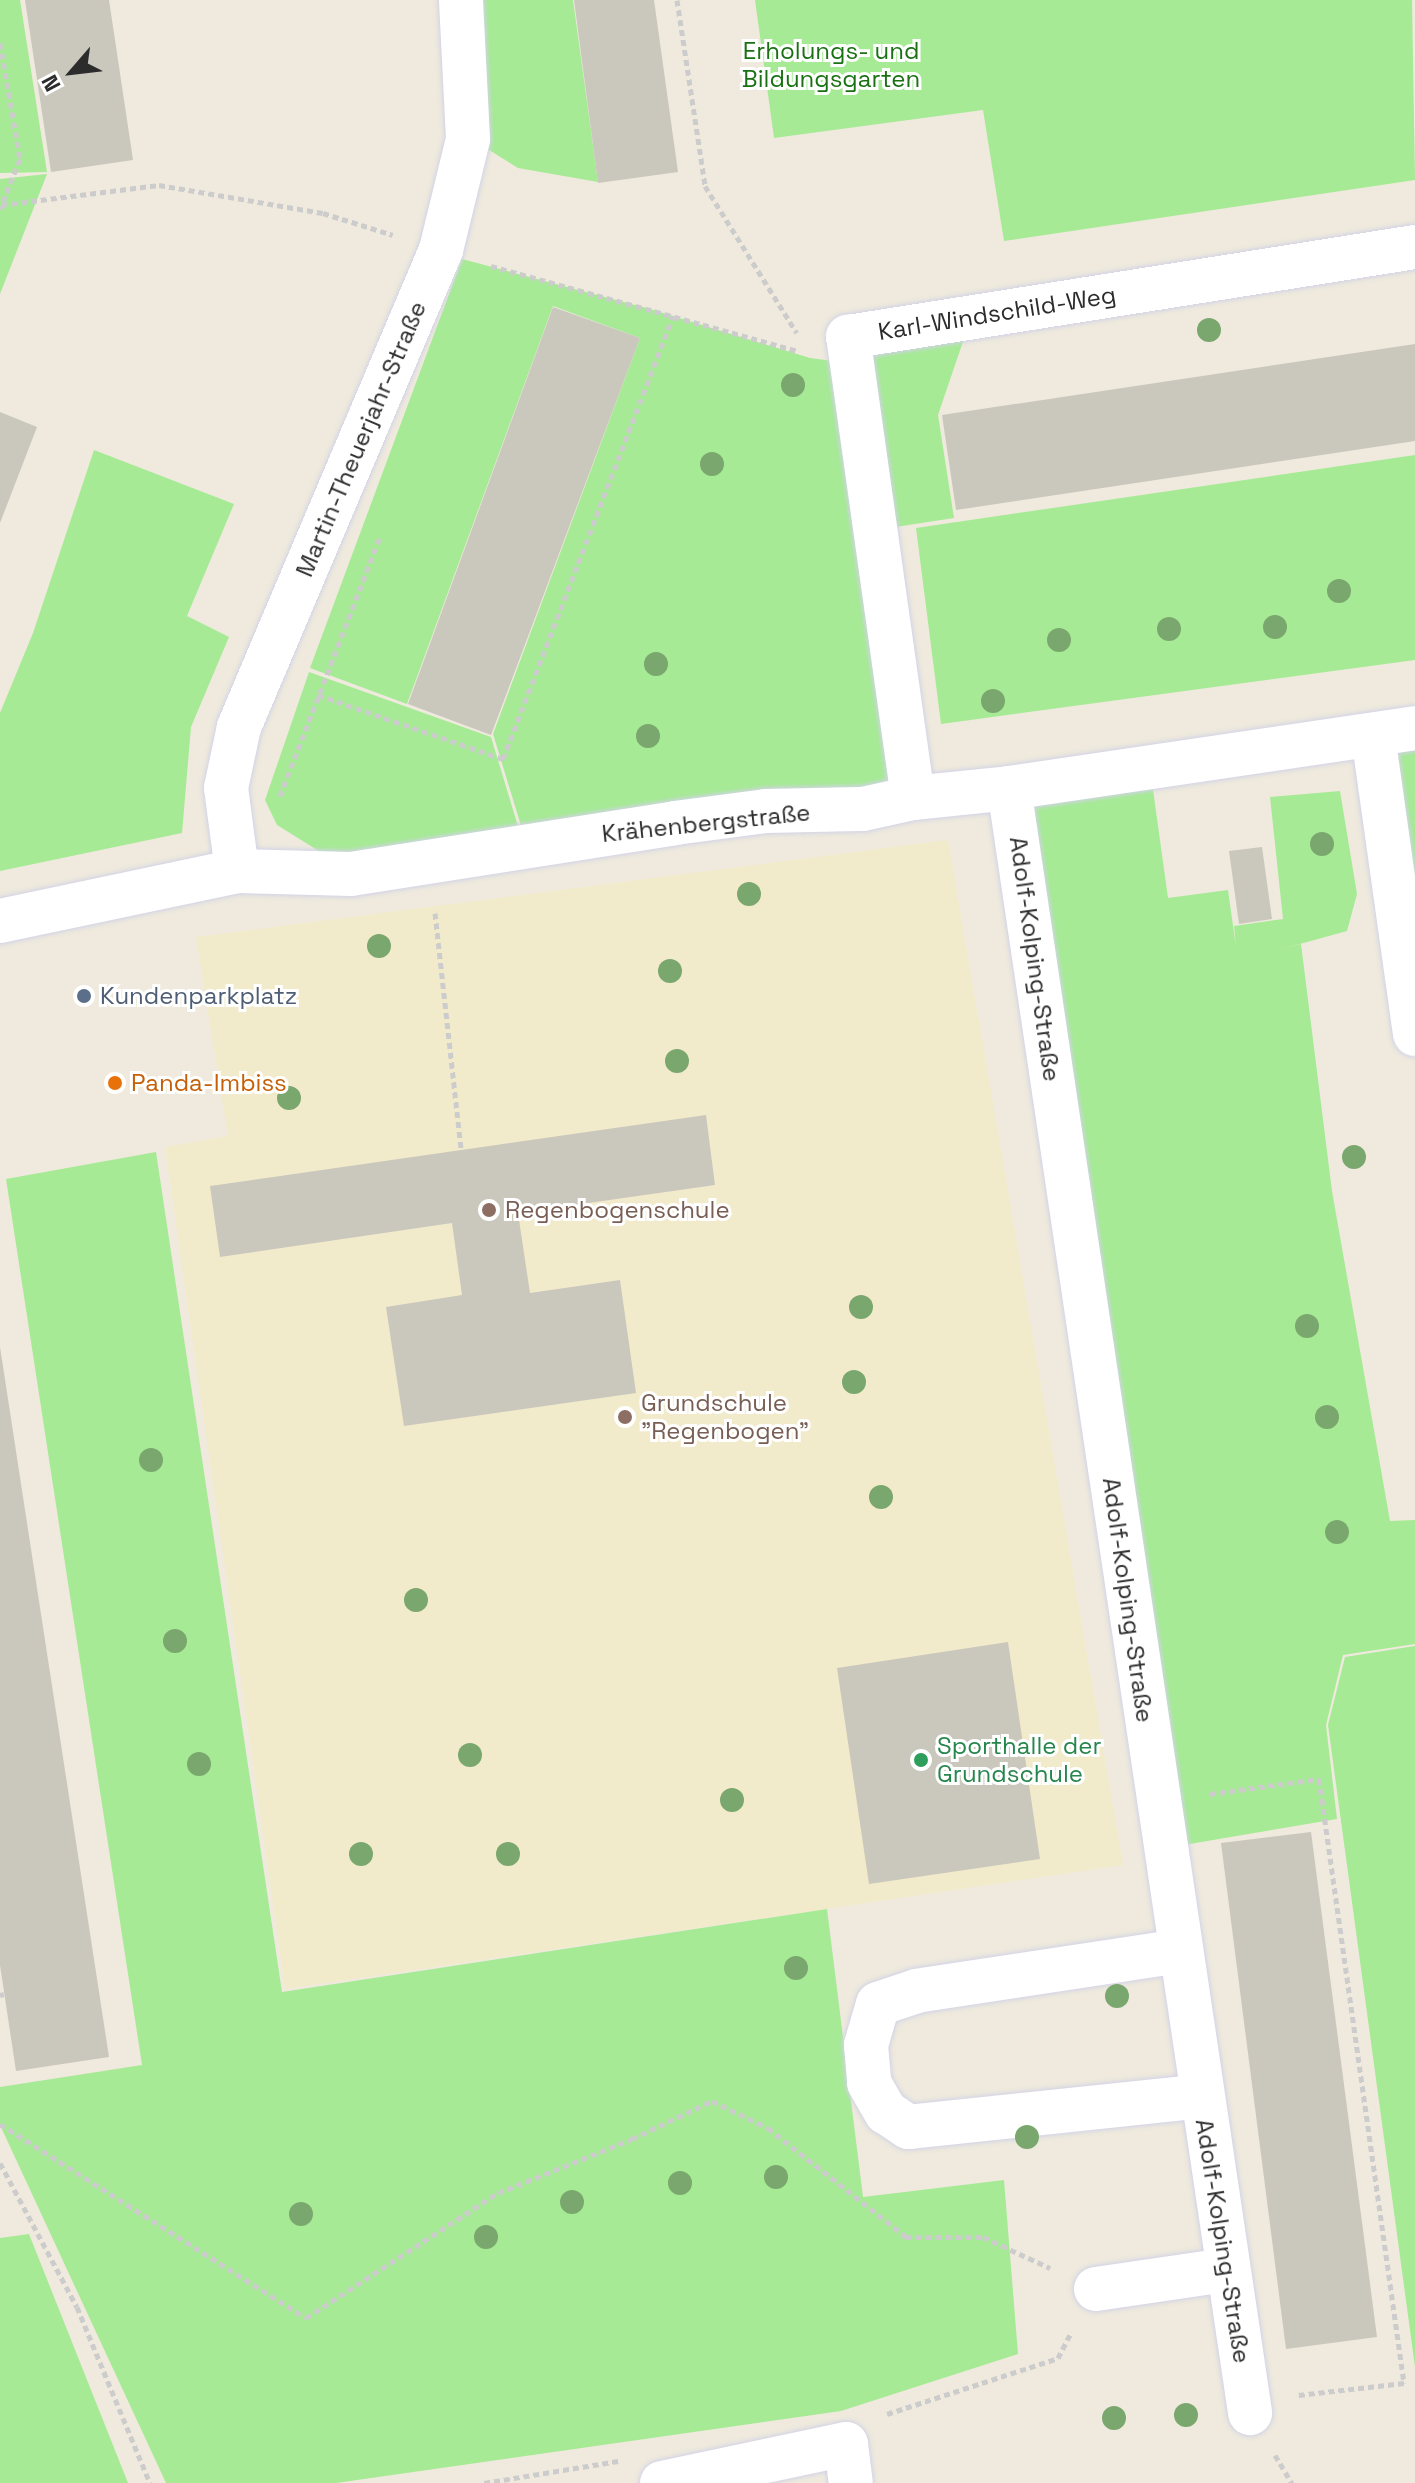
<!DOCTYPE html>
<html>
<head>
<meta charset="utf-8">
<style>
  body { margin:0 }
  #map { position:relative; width:1415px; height:2483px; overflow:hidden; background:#efeadd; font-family:"Space Grotesk",sans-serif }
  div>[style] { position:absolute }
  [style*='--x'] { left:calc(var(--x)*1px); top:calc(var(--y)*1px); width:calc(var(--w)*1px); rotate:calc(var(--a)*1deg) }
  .education>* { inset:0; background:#f2ebcb }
  .green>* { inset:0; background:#a6ea95 }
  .building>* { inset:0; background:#cac7bd }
  .path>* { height:5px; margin-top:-2.5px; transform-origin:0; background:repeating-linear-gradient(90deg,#ccc 0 6px,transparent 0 10px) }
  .roads { filter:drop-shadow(0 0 2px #d2d3e6) drop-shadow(0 0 2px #d2d3e6) }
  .minor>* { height:44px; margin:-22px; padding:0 22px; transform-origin:22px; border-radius:22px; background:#fff }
  .trees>* { width:24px; height:24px; margin:-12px; border-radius:50%; background:#7aa76e }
  .dots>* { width:22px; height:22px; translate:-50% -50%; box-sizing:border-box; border:4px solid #fff; border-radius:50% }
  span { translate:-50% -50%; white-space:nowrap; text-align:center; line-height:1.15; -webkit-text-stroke:6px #fff; paint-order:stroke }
  .park-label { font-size:24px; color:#1a7114 }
  .street-label { font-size:24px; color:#2c2c2c }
  .service-label { font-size:24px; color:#4e5e75 }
  .left { translate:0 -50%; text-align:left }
  .food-label { font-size:24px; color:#c56008 }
  .education-label { font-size:24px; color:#785e54 }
  .leisure-label { font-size:24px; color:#27864d }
  .north { position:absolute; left:32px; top:32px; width:80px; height:80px; -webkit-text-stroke:6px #fff; paint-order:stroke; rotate:242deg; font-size:22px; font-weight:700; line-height:32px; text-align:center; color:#2c2c2c }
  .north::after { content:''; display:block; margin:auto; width:28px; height:36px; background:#2c2c2c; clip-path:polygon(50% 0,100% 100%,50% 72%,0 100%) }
</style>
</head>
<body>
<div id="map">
  <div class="education">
    <i style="clip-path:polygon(948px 840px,1123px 1865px,285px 1989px,165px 1147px,228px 1136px,196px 937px)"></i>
  </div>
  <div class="green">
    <i style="clip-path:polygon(0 0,20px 0,47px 172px,0 173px)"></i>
    <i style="clip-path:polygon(464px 0,573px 0,598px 182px,518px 168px,470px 138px)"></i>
    <i style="clip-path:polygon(755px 0,1412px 0,1415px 180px,1004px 241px,983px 110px,774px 138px)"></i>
    <i style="clip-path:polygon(47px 174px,0 294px,0 179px)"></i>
    <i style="clip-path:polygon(462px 259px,650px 309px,810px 358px,849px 363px,910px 797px,526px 842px,493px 734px,640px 338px,553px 306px,407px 704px,310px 668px)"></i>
    <i style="clip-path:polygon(970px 321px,938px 415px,954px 518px,876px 530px,850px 339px)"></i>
    <i style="clip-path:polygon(94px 450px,234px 504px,187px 616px,229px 637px,191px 727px,182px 833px,0 871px,0 713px,33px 633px)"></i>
    <i style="clip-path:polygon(1415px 455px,1415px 660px,941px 724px,916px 528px)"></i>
    <i style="clip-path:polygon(309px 672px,491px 737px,523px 843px,351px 871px,277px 825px,265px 800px)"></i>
    <i style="clip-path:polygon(1415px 730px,1415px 999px,1375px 736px)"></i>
    <i style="clip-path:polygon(1150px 768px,1168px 898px,1228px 890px,1236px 947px,1234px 926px,1283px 919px,1270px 797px,1340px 791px,1357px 894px,1347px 931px,1278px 950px,1301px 944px,1332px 1191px,1390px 1521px,1415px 1520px,1415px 1644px,1343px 1655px,1326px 1725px,1337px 1819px,1166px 1848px,1011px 789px)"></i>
    <i style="clip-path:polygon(156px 1152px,282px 1992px,827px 1909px,863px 2197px,1004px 2180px,1018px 2354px,841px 2411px,336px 2483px,166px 2483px,0 2125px,0 2087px,142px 2065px,6px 1179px)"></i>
    <i style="clip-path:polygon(1415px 1646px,1415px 2367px,1328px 1725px,1345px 1657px)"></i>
    <i style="clip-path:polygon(29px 2234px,128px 2483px,0 2483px,0 2238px)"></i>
  </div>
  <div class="building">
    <i style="clip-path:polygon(25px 0,109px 0,133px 160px,51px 172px)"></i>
    <i style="clip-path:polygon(574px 0,654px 0,678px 172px,598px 183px)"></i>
    <i style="clip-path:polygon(553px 307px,640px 338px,491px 735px,408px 704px)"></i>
    <i style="clip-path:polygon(1415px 344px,1415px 441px,956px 510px,942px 415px)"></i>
    <i style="clip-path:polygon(0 412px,37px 427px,0 523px)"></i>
    <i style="clip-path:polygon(1262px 847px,1272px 919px,1239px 924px,1229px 851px)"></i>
    <i style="clip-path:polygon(706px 1115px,715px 1185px,518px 1213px,530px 1293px,620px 1280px,636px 1393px,404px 1426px,386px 1307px,462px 1295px,452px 1223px,220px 1257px,210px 1186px)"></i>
    <i style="clip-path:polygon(0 1347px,109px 2057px,16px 2071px,0 1965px)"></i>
    <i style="clip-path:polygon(1008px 1642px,1040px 1859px,869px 1884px,837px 1668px)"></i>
    <i style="clip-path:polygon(1311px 1832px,1377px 2337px,1286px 2349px,1221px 1843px)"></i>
  </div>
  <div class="path">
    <i style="--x:677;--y:0;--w:188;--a:81.4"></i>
    <i style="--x:705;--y:186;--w:173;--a:58"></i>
    <i style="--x:0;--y:43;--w:118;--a:80.2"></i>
    <i style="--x:20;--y:159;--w:54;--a:111.8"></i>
    <i style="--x:1;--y:205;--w:159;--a:-7.2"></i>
    <i style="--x:159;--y:185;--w:166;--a:9.7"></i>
    <i style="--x:323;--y:213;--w:73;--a:17.4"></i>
    <i style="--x:491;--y:266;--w:318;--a:15.5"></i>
    <i style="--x:318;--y:695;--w:196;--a:19.1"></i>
    <i style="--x:503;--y:759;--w:475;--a:-69"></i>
    <i style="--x:280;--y:796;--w:278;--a:-68.9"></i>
    <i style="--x:435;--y:913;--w:238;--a:83.7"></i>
    <i style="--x:1209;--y:1794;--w:111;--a:-7.8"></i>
    <i style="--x:1319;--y:1779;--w:610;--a:81.99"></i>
    <i style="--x:1404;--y:2383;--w:106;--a:173.5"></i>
    <i style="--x:0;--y:1995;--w:4;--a:-14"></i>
    <i style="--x:0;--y:2124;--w:362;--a:32.4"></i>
    <i style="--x:306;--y:2318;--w:229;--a:-33.1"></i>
    <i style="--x:498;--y:2193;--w:144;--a:-21.9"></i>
    <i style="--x:632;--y:2139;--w:89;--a:-25.4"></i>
    <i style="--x:712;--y:2101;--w:62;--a:25.7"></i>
    <i style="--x:768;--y:2128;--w:176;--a:38.3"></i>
    <i style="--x:906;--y:2237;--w:77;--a:0"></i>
    <i style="--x:983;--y:2237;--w:74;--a:24.8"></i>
    <i style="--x:0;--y:2163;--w:163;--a:61.9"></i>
    <i style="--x:77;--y:2307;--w:191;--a:67.5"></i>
    <i style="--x:887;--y:2414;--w:180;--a:-18.1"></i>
    <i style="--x:1058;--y:2358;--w:30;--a:-63"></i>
    <i style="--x:1275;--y:2455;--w:33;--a:59"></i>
    <i style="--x:484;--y:2483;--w:136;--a:-9.3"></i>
  </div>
  <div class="roads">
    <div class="minor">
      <i style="--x:1373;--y:735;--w:302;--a:82"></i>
      <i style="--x:1009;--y:788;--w:1643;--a:81.56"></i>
      <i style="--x:913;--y:798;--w:466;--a:-98"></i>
      <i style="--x:848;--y:337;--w:574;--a:-9.02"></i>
      <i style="--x:237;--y:871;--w:84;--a:-97.5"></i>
      <i style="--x:226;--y:788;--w:62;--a:-78"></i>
      <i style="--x:239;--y:727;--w:518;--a:-67.05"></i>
      <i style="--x:441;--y:250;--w:114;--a:-76.3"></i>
      <i style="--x:468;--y:139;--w:139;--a:-92.9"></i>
      <i style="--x:0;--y:921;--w:242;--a:-11.9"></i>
      <i style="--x:237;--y:871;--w:114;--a:1.5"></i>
      <i style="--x:351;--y:874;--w:328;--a:-8.9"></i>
      <i style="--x:675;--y:823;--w:92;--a:-7.5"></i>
      <i style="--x:766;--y:811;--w:97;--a:-1.2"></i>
      <i style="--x:863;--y:809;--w:51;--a:-12.4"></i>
      <i style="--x:913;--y:798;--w:97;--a:-5.9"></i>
      <i style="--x:1009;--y:788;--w:410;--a:-8.4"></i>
      <i style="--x:1180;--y:1951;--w:266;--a:171.4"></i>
      <i style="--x:917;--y:1991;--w:41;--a:161.6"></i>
      <i style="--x:878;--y:2004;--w:43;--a:106.3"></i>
      <i style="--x:866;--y:2045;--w:38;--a:85"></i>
      <i style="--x:869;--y:2083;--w:34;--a:60"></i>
      <i style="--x:886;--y:2112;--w:27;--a:34"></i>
      <i style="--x:908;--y:2127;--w:296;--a:-6"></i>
      <i style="--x:1096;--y:2289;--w:131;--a:-8.3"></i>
      <i style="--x:662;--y:2483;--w:188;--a:-12"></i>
      <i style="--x:846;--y:2444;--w:39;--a:83"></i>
    </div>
  </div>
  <div class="trees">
    <i style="left:1209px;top:330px"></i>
    <i style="left:793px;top:385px"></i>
    <i style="left:712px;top:464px"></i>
    <i style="left:1339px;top:591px"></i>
    <i style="left:1275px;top:627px"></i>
    <i style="left:1169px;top:629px"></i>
    <i style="left:1059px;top:640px"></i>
    <i style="left:656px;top:664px"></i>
    <i style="left:993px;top:701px"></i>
    <i style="left:648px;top:736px"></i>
    <i style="left:1322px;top:844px"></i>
    <i style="left:749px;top:894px"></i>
    <i style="left:379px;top:946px"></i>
    <i style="left:670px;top:971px"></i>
    <i style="left:677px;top:1061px"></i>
    <i style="left:289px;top:1098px"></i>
    <i style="left:1354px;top:1157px"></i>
    <i style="left:861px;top:1307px"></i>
    <i style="left:1307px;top:1326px"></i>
    <i style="left:854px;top:1382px"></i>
    <i style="left:1327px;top:1417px"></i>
    <i style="left:151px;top:1460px"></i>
    <i style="left:881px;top:1497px"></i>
    <i style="left:1337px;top:1532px"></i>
    <i style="left:416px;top:1600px"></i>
    <i style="left:175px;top:1641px"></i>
    <i style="left:470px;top:1755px"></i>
    <i style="left:199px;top:1764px"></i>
    <i style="left:732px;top:1800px"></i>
    <i style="left:361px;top:1854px"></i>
    <i style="left:508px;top:1854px"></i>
    <i style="left:796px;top:1968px"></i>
    <i style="left:1117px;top:1996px"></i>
    <i style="left:1027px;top:2137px"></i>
    <i style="left:776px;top:2177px"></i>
    <i style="left:680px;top:2183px"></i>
    <i style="left:572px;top:2202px"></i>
    <i style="left:301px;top:2214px"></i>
    <i style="left:486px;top:2237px"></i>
    <i style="left:1186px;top:2415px"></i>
    <i style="left:1114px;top:2418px"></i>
  </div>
  <div class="dots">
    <i style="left:84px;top:996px;background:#5c6f8a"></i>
    <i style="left:115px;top:1083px;background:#e8710a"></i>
    <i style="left:489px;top:1210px;background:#8d6e63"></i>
    <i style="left:625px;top:1417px;background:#8d6e63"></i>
    <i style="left:921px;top:1760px;background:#2e9e5b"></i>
  </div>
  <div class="park-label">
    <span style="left:831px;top:65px">Erholungs- und<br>Bildungsgarten</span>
  </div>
  <div class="street-label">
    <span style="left:997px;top:313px;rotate:-9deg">Karl-Windschild-Weg</span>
    <span style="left:361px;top:439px;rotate:-67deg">Martin-Theuerjahr-Straße</span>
    <span style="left:706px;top:823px;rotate:-6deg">Krähenbergstraße</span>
    <span style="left:1035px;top:959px;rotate:82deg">Adolf-Kolping-Straße</span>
    <span style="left:1128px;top:1600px;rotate:82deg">Adolf-Kolping-Straße</span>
    <span style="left:1223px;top:2241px;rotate:81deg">Adolf-Kolping-Straße</span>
  </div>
  <div class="service-label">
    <span class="left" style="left:100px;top:996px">Kundenparkplatz</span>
  </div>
  <div class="food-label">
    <span class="left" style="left:131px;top:1083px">Panda-Imbiss</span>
  </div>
  <div class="education-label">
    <span class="left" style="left:505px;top:1210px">Regenbogenschule</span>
    <span class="left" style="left:641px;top:1417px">Grundschule<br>"Regenbogen"</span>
  </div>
  <div class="leisure-label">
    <span class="left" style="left:937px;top:1760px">Sporthalle der<br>Grundschule</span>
  </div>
  <div class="north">N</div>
</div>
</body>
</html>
